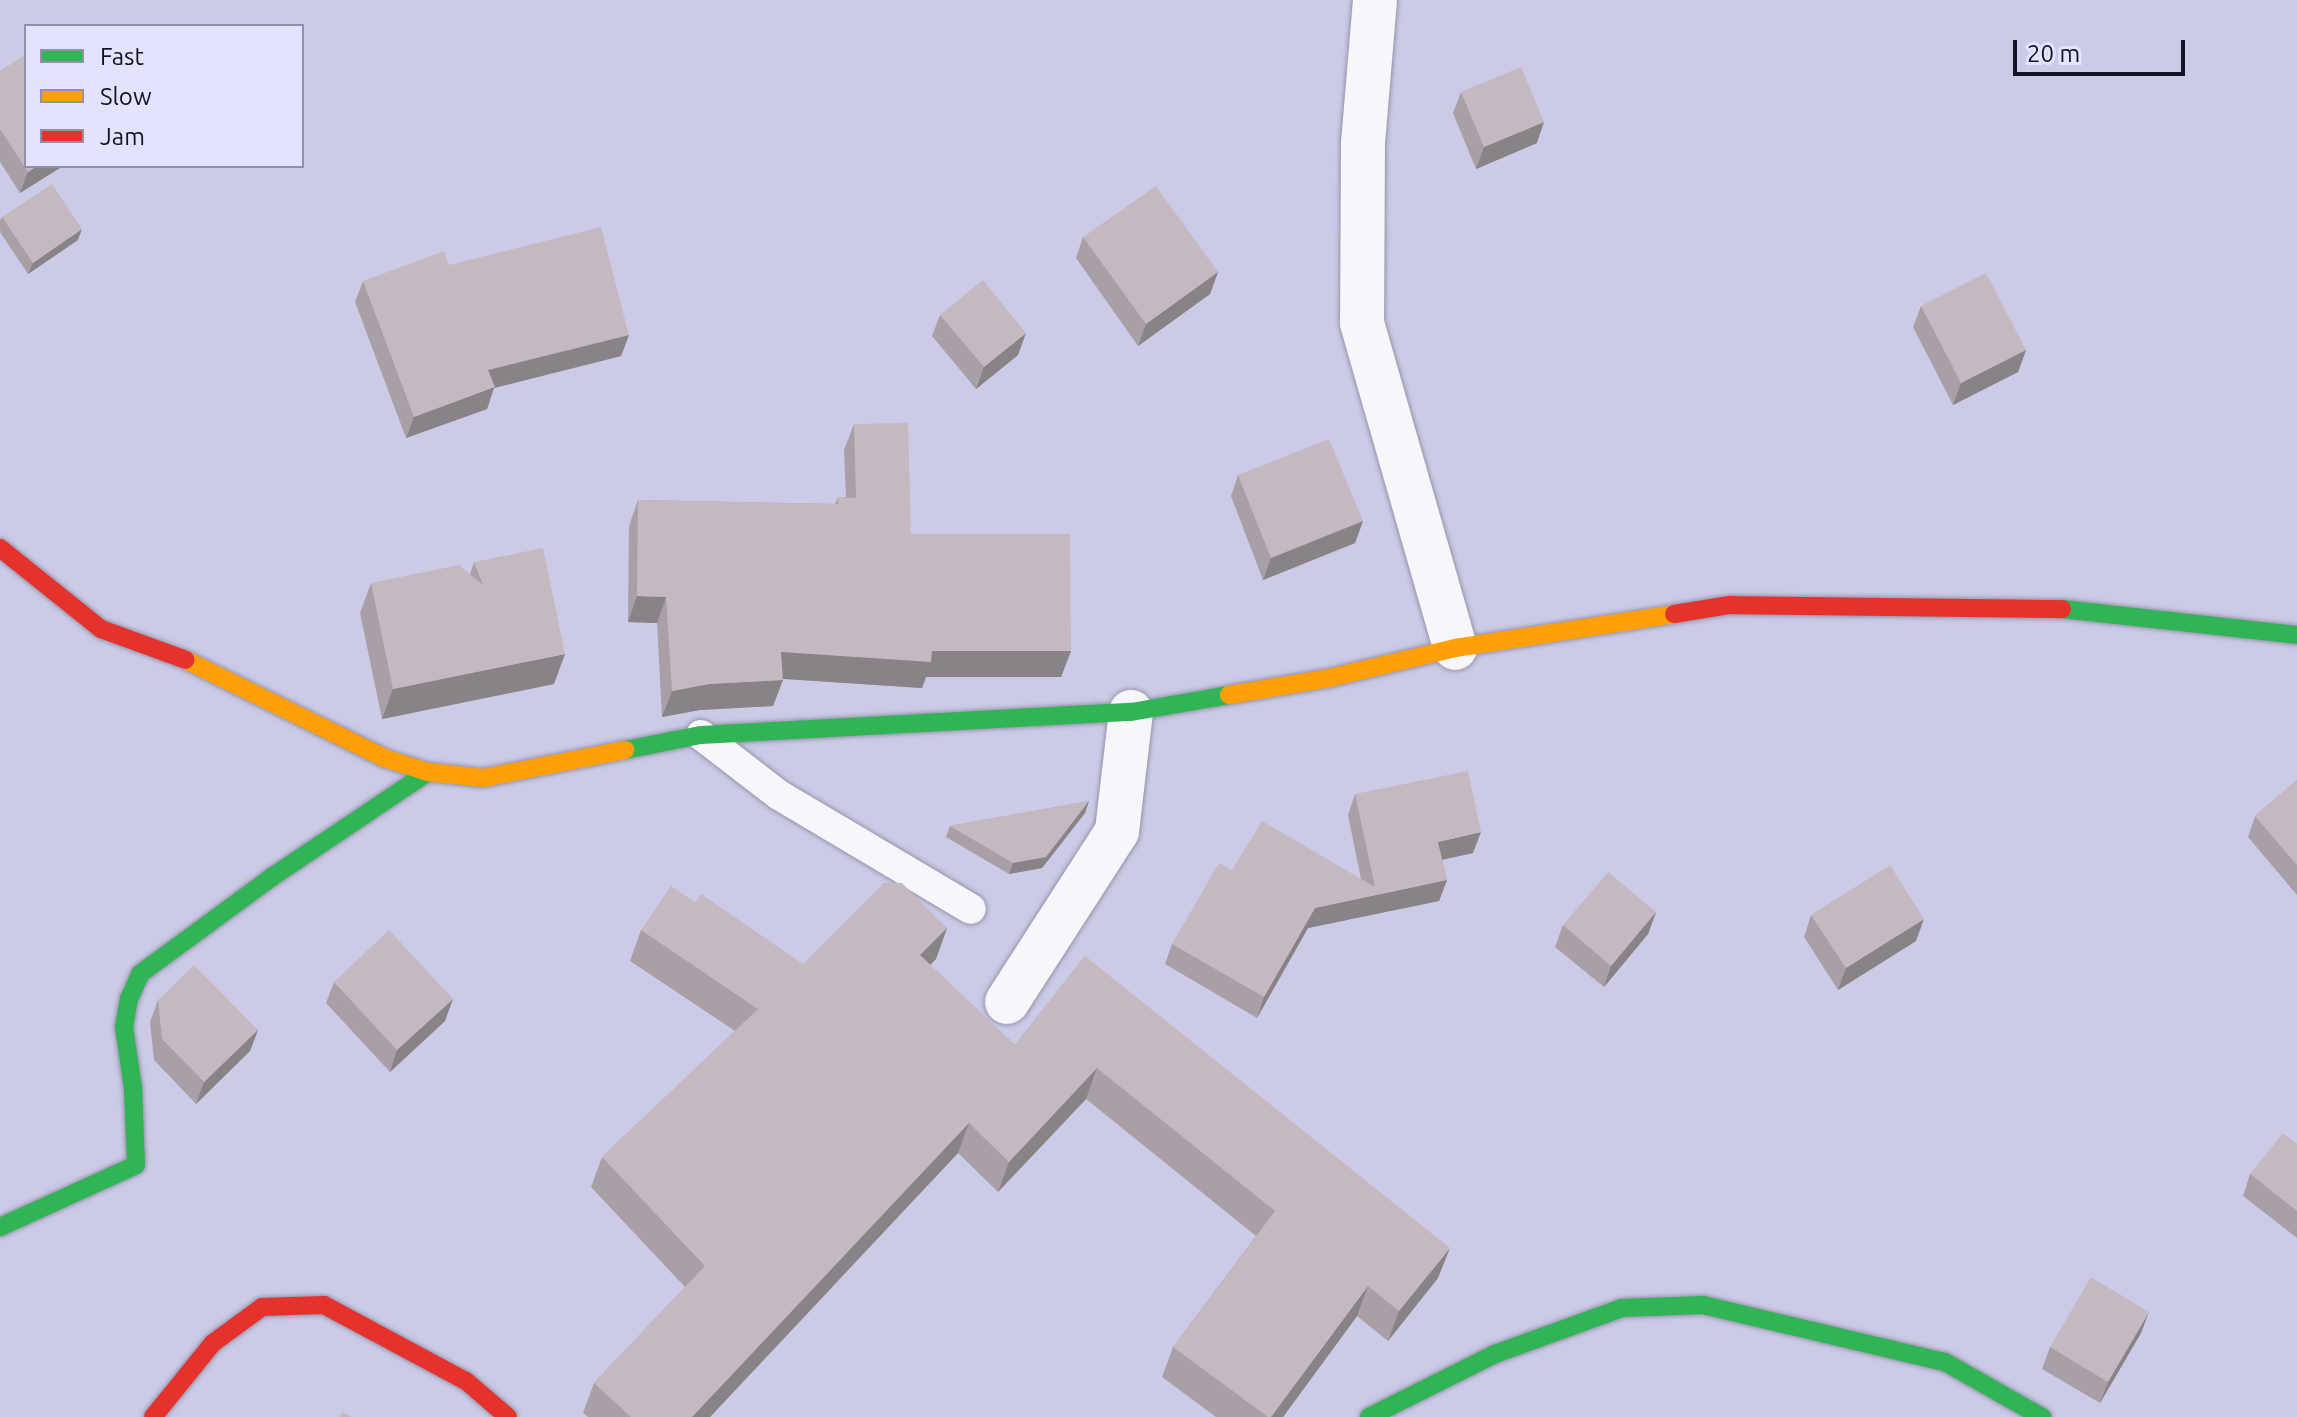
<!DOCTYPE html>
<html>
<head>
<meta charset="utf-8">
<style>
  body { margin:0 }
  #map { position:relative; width:2297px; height:1417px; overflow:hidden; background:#cccbe7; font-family:Ubuntu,sans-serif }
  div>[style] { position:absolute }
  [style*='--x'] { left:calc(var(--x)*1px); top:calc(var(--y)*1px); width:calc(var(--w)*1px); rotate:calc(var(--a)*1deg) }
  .roads { filter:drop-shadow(0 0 2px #9594a9) drop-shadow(0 0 2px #9594a9) }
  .lane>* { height:30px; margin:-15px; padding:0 15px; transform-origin:15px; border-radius:15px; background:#f7f7fb }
  .street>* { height:44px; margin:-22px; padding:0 22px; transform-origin:22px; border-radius:22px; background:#f7f7fb }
  .fast>* { height:18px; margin:-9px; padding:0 9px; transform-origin:9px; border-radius:9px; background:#30b455 }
  .slow>* { height:18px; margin:-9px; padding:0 9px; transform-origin:9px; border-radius:9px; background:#ff9f0a }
  .jam>* { height:18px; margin:-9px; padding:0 9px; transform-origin:9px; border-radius:9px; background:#e5322d }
  .wall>* { inset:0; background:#a99fa6 }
  .shaded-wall>* { inset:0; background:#898287 }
  .building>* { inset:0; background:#c4b9c1 }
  span { translate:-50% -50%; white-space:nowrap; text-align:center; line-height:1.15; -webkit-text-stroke:6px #e3e3fe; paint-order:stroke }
  .legend { position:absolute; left:24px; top:24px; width:280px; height:144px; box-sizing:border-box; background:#e3e3fe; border:2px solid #9190a8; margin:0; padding:10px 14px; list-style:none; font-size:24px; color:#151426 }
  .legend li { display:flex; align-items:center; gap:16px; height:40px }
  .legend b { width:40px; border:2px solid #9190a8 }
  .scale { position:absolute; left:2013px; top:40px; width:172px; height:36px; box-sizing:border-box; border:4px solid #151426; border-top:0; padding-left:10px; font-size:24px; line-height:28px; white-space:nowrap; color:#151426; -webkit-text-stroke:6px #e3e3fe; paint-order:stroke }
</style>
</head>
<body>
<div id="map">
  <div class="roads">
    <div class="lane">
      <i style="--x:701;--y:735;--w:98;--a:37.6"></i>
      <i style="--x:779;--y:795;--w:223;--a:30.7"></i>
    </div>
    <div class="street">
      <i style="--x:1375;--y:0;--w:144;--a:94.8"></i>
      <i style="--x:1363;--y:143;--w:180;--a:90.3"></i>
      <i style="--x:1362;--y:323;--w:338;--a:74"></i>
      <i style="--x:1007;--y:1002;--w:203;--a:-57.2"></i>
      <i style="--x:1117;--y:831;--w:120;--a:-83.3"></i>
    </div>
    <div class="fast">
      <i style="--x:2062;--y:609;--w:236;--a:6.3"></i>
      <i style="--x:625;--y:750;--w:77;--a:-11.2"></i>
      <i style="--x:701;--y:735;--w:431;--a:-3.1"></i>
      <i style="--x:1131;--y:712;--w:99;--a:-9.8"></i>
      <i style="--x:0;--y:1227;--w:149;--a:-24.5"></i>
      <i style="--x:136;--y:1165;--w:77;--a:-92.2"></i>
      <i style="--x:133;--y:1088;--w:62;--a:-98.4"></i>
      <i style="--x:124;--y:1027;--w:28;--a:-80"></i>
      <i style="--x:129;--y:999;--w:27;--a:-66"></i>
      <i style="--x:140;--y:974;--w:164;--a:-36.3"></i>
      <i style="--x:272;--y:877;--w:188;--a:-33.9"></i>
      <i style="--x:1369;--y:1417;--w:141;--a:-26.6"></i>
      <i style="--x:1495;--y:1354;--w:135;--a:-19.9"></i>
      <i style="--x:1622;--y:1308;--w:81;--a:-2.1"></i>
      <i style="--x:1703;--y:1305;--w:249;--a:13.3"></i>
      <i style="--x:1945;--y:1362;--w:112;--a:29.6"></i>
    </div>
    <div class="slow">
      <i style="--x:186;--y:660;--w:221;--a:26.3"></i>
      <i style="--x:384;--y:758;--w:46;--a:17.7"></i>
      <i style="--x:428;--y:772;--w:55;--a:6.2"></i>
      <i style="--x:483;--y:778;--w:145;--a:-11.2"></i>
      <i style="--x:1229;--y:695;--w:97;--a:-9.5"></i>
      <i style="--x:1325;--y:679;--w:134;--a:-13.4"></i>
      <i style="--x:1455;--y:648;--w:222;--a:-8.8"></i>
    </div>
    <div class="jam">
      <i style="--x:0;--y:548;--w:129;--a:38.7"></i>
      <i style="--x:101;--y:629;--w:90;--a:20"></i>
      <i style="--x:1674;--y:614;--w:57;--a:-9.1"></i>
      <i style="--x:1730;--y:605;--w:332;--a:0.7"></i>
      <i style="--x:153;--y:1417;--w:95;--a:-51"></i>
      <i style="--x:213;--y:1343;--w:61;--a:-36.3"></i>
      <i style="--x:262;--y:1307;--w:62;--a:-1.8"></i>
      <i style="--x:324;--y:1305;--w:161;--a:28.2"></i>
      <i style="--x:466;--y:1381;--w:55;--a:40.6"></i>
    </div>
  </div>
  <div class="wall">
    <i style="clip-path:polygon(0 71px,26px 166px,63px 166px,20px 193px,0 162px)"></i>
    <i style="clip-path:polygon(1461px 92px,1537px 143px,1476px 169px,1453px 113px)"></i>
    <i style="clip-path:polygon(2px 217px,78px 240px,28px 274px,0 232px,0 221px)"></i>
    <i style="clip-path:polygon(1083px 237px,1218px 272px,1210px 294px,1138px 346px,1076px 258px)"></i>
    <i style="clip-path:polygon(449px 265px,629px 335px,621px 356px,494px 388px,487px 409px,406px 438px,355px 302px,363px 281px)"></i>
    <i style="clip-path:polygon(1921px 306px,2026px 350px,2018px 372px,1953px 405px,1913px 327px)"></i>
    <i style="clip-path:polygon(940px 315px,1018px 355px,976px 389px,932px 336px)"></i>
    <i style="clip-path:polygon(854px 424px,911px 534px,1071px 651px,1061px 677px,926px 677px,922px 688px,783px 679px,773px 706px,700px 710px,662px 717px,657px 623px,628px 622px,629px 526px,638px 500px,835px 504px,838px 497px,846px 497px,844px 450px)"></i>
    <i style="clip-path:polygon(1238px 475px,1363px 521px,1355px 543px,1263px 580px,1231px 496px)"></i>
    <i style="clip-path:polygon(474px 562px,554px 684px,382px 719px,360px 613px,371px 583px,470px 574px)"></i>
    <i style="clip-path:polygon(2297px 780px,2297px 895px,2248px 837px,2255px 816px)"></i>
    <i style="clip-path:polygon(1355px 794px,1473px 853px,1442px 860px,1447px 880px,1439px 901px,1308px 928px,1257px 1018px,1165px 964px,1172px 944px,1232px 870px,1361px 879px,1348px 815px)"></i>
    <i style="clip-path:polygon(1089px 801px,1085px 813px,1042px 868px,1009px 874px,946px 837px,950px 826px)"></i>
    <i style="clip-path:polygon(695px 902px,803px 964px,947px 928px,936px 959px,930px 965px,1015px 1045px,1085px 956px,1438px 1278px,1388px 1341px,1357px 1316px,1283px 1417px,1216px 1417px,1162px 1377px,1173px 1347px,1256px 1236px,1086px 1099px,998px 1192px,958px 1153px,710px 1417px,588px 1417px,583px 1413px,594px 1383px,685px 1287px,591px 1187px,602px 1157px,735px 1031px,630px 961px,641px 930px)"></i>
    <i style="clip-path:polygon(1656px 912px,1648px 934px,1604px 987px,1555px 947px,1563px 925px)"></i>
    <i style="clip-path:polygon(1811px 915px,1916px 941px,1838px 990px,1804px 937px)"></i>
    <i style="clip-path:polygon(334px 982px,445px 1021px,390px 1072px,326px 1003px)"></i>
    <i style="clip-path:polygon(158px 1000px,258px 1030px,250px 1051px,196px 1104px,154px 1060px,150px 1022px)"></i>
    <i style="clip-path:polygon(2297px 1144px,2297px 1238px,2243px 1196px,2250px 1174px)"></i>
    <i style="clip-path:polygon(2141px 1333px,2100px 1403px,2042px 1369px,2050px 1347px)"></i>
  </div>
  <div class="shaded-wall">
    <i style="clip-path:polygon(1544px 122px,1537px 143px,1476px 169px,1484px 147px)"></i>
    <i style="clip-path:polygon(37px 166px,63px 166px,20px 193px,28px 172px)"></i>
    <i style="clip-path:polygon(82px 229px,78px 240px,28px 274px,33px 263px)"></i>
    <i style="clip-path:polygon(1218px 272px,1210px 294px,1138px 346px,1146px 324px)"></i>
    <i style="clip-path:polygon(1026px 333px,1018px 355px,976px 389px,984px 367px)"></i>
    <i style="clip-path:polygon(629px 335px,621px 356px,494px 388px,487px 409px,406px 438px,414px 417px,488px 370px)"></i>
    <i style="clip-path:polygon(2026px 350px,2018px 372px,1953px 405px,1961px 383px)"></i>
    <i style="clip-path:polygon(1363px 521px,1355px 543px,1263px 580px,1271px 558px)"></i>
    <i style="clip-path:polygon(637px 596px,666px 597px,657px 623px,628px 622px)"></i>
    <i style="clip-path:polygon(932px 651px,1071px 651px,1061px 677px,926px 677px,922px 688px,771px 678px,781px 652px)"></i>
    <i style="clip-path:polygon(565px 654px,554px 684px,382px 719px,393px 689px)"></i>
    <i style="clip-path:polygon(783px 680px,773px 706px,700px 710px,662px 717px,672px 691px,709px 684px)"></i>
    <i style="clip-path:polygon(1089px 801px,1085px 813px,1042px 868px,1009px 874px,1013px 863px)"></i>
    <i style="clip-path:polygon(1481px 832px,1473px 853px,1431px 862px,1438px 842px)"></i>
    <i style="clip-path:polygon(1447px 880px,1439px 901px,1308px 928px,1257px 1018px,1264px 997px,1315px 908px)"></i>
    <i style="clip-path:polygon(1656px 912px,1648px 934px,1604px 987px,1611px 966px)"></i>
    <i style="clip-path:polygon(1924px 919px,1916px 941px,1838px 990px,1846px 968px)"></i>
    <i style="clip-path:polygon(947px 928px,936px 959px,909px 986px,920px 955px)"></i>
    <i style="clip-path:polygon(453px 999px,445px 1021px,390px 1072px,397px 1050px)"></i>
    <i style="clip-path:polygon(258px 1030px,250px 1051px,196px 1104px,204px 1082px)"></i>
    <i style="clip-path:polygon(1097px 1068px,1086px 1099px,998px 1192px,1009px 1162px)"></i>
    <i style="clip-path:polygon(969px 1123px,958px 1153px,710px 1417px,692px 1417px)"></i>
    <i style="clip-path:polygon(1450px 1248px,1438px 1278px,1388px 1341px,1399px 1311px)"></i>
    <i style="clip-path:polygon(1368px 1286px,1357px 1316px,1283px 1417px,1271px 1417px)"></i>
    <i style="clip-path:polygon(2149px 1312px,2141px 1333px,2100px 1403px,2108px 1382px)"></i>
  </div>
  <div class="building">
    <i style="clip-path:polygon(26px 54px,26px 166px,37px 166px,28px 172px,0 129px,0 71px)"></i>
    <i style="clip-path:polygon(1521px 67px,1544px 122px,1484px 147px,1461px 92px)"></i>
    <i style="clip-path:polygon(52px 184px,82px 229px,33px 263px,2px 217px)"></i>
    <i style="clip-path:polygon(1156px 186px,1218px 272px,1146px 324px,1083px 237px)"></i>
    <i style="clip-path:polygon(601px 227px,629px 335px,488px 370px,495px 387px,414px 417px,363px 281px,444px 251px,449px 265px)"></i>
    <i style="clip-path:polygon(1986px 273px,2026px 350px,1961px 383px,1921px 306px)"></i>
    <i style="clip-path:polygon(983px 280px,1026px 333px,984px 367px,940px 315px)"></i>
    <i style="clip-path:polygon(908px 423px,911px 534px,1070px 534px,1071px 651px,932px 651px,931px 662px,781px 652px,783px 680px,709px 684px,672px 691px,666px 597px,637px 596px,638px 500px,838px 504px,838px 497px,856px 498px,854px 424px)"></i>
    <i style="clip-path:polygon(1329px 439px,1363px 521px,1271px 558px,1238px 475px)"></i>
    <i style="clip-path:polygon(543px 548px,565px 654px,393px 689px,371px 583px,459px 565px,483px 585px,474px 562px)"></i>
    <i style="clip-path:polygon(1468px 771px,1481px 832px,1438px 842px,1447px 880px,1315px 908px,1264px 997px,1172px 944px,1219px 863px,1232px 870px,1262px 821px,1375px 887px,1355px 794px)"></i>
    <i style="clip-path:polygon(2297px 780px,2297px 865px,2255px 816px)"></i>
    <i style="clip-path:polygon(1089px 801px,1046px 857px,1013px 863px,950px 826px)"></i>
    <i style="clip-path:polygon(1890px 865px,1924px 919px,1846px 968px,1811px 915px)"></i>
    <i style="clip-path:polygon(1608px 872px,1656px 912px,1611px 966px,1563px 925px)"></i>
    <i style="clip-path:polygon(884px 883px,902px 883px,947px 928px,920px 955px,1015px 1045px,1085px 956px,1450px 1248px,1399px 1311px,1368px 1286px,1271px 1417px,1268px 1417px,1173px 1347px,1275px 1211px,1097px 1068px,1009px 1162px,969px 1123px,692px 1417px,631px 1417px,594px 1383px,705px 1266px,602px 1157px,758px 1009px,641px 930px,671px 886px,695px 902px,701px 894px,803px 964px)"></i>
    <i style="clip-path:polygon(389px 930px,453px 999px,397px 1050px,334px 982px)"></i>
    <i style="clip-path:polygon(194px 965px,258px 1030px,204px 1082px,162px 1039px,158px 1000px)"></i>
    <i style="clip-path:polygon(2283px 1133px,2297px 1144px,2297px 1211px,2250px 1174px)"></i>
    <i style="clip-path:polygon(2091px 1277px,2149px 1312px,2108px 1382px,2050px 1347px)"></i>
    <i style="clip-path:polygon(342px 1412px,352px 1417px,339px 1417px)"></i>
  </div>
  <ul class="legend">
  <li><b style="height:10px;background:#30b455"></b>Fast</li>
  <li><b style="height:10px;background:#ff9f0a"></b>Slow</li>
  <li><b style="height:10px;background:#e5322d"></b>Jam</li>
  </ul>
  <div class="scale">20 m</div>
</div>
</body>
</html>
